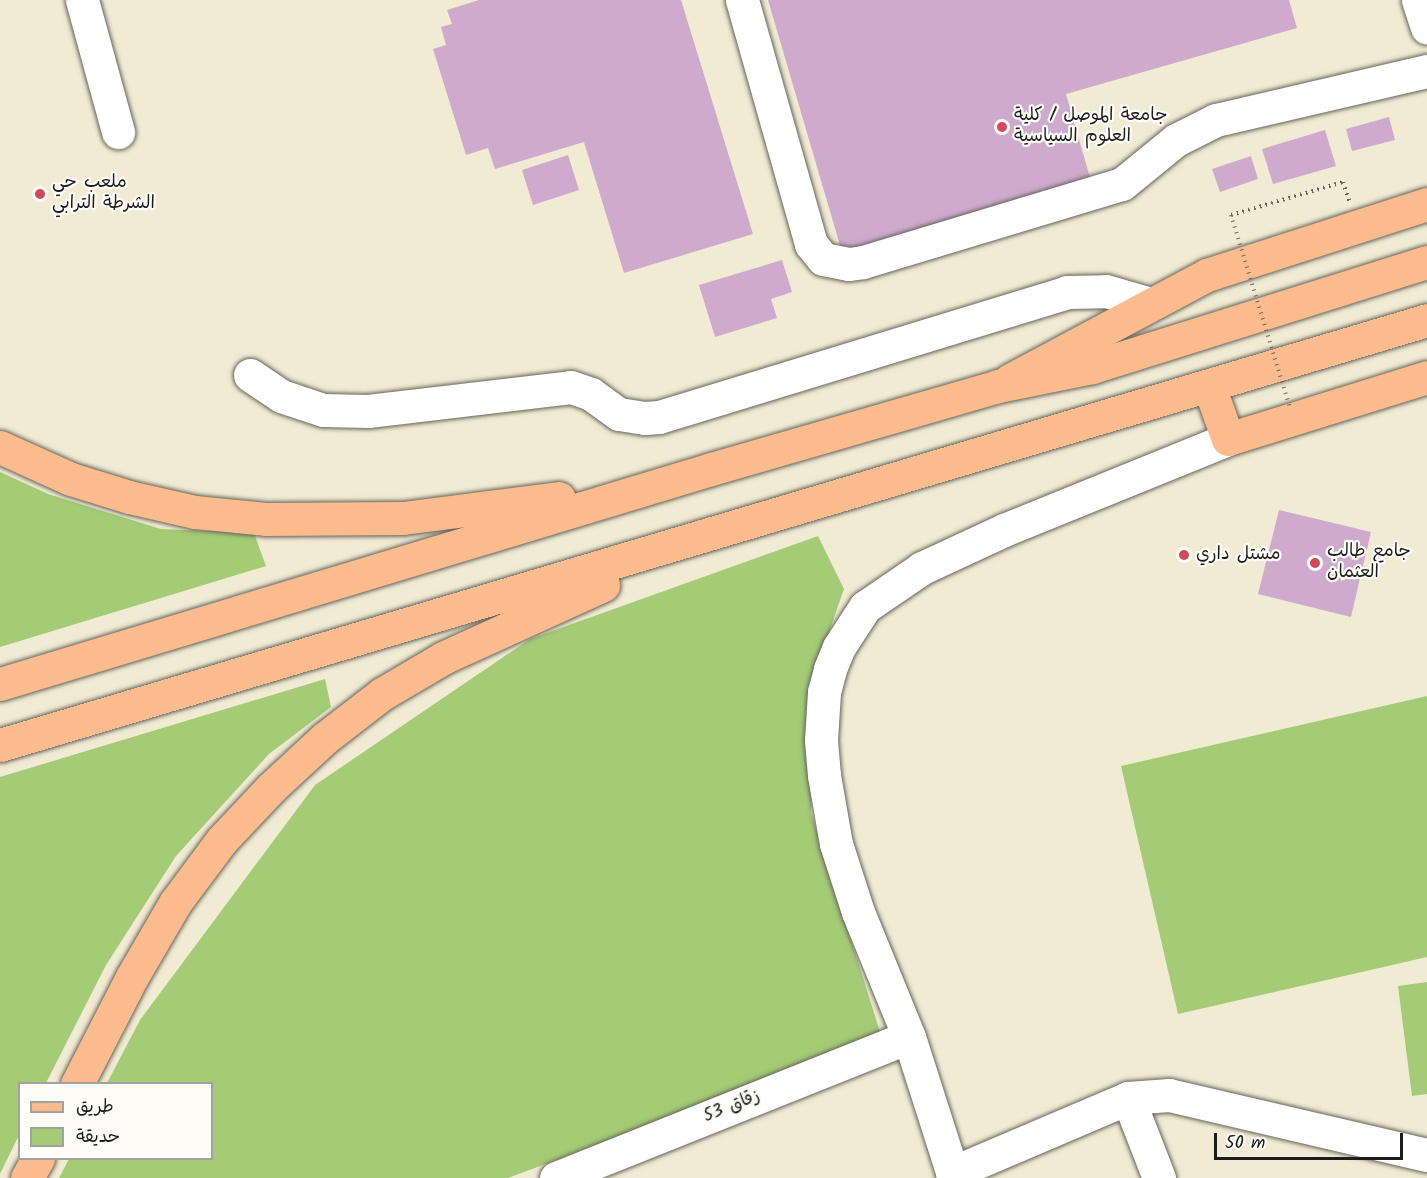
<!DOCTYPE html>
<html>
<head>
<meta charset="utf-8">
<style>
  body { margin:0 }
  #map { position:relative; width:1427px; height:1178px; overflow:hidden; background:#f0ebd2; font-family:Kalam,"Playpen Sans Arabic",sans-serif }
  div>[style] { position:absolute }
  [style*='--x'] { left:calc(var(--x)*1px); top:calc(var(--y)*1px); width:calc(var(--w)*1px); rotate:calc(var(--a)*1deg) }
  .green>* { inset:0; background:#a4cb76 }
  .building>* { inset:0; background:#ceabcc }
  .path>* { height:4px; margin-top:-2px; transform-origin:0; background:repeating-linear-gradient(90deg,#66645c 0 1.5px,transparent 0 6px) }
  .roads { filter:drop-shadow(0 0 2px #66645c) drop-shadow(0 0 2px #66645c) }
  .minor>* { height:33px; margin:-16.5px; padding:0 16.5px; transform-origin:16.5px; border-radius:16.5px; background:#fff }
  .major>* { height:33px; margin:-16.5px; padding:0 16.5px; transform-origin:16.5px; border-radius:16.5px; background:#fbbb8c }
  .highway>* { height:33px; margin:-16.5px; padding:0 16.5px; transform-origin:16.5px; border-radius:16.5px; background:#fbbb8c }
  .path-bridge>* { height:4px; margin-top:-2px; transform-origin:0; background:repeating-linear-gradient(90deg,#66645c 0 1.5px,transparent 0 6px) }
  .dots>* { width:16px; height:16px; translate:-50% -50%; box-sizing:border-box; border:3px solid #fdfcf7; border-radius:50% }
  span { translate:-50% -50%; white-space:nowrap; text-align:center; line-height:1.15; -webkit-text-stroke:4.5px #fdfcf7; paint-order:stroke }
  .poi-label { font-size:18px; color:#1c1c1c }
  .left { translate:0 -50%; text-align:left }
  .street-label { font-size:18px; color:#1c1c1c }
  .legend { position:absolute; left:18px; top:1082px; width:195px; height:78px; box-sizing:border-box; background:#fdfcf7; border:2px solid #a3a29f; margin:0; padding:8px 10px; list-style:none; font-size:18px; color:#1c1c1c }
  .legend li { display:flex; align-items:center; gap:12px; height:30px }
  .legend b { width:30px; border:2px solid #a3a29f }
  .scale { position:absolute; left:1214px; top:1133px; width:189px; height:27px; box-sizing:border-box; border:3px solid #1c1c1c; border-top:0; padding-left:8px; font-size:18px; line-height:21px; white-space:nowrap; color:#1c1c1c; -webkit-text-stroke:4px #fdfcf7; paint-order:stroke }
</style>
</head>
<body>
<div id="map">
  <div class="green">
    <i style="clip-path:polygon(0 472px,48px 494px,161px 529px,254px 533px,266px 566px,0 647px)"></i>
    <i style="clip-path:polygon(818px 536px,844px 589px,816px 669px,811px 813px,882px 1038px,508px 1178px,59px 1178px,69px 1159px,212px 1158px,212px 1084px,107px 1083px,140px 1020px,315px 785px,530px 639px)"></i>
    <i style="clip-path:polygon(325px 679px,331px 707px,269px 754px,176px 856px,106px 965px,46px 1083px,20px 1084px,19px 1135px,0 1174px,0 777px)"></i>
    <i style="clip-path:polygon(1427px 696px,1427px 957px,1178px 1014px,1121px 766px)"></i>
    <i style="clip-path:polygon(1427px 982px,1427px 1094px,1412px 1096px,1398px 986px)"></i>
  </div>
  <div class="building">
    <i style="clip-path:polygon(479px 0,681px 0,753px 234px,624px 273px,584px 142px,495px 169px,488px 148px,466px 155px,433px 49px,446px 45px,441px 27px,452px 24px,447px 10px)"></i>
    <i style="clip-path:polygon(768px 0,1289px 0,1297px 28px,1066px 94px,1093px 188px,844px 259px)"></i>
    <i style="clip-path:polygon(1389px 117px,1395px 140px,1352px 151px,1346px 129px)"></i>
    <i style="clip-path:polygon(1325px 130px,1336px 166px,1273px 184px,1262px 149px)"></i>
    <i style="clip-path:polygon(568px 155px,579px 190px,533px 205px,522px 170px)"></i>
    <i style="clip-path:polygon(1251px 156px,1258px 179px,1220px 192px,1212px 169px)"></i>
    <i style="clip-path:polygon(782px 260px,792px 292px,771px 299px,777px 318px,715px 337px,699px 285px)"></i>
    <i style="clip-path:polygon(1279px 510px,1371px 532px,1351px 617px,1258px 594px)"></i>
  </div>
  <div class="path">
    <i style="--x:1231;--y:215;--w:117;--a:-16.4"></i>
    <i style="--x:1343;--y:182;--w:20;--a:72"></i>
  </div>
  <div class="roads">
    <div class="minor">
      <i style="--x:82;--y:0;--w:137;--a:74.7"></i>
      <i style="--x:742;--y:0;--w:254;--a:74.2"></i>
      <i style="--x:811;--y:244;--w:19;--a:51"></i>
      <i style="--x:823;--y:259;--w:26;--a:11"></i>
      <i style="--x:849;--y:264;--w:14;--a:-8"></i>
      <i style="--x:863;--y:262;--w:270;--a:-16.8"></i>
      <i style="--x:1122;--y:184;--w:70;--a:-39.2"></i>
      <i style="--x:1176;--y:140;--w:45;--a:-26.6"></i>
      <i style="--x:1216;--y:120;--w:217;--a:-13.1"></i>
      <i style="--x:1418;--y:0;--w:29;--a:72"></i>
      <i style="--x:250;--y:375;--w:37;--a:34"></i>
      <i style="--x:281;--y:396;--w:44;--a:18.4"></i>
      <i style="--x:323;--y:410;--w:45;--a:1.3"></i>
      <i style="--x:368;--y:411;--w:204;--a:-6.7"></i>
      <i style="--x:571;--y:387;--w:21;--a:19"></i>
      <i style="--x:591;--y:394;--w:34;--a:36"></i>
      <i style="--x:619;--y:414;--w:26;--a:9"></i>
      <i style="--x:645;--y:418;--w:14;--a:-4"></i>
      <i style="--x:659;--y:417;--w:427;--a:-17"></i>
      <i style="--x:1067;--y:292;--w:39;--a:-1"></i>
      <i style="--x:1106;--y:291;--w:47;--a:16.1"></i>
      <i style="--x:1128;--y:1098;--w:86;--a:68.8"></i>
      <i style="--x:952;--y:1173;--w:191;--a:-23.1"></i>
      <i style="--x:1128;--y:1098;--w:41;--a:-4.2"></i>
      <i style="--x:1169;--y:1095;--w:265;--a:13.1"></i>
      <i style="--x:556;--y:1178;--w:380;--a:-21.8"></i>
      <i style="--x:954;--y:1178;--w:148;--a:-107.7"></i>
      <i style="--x:909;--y:1037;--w:135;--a:-112.2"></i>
      <i style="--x:858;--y:912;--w:71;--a:-107.9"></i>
      <i style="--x:836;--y:844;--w:70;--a:-99.9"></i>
      <i style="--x:824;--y:775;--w:35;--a:-95"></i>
      <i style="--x:821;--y:740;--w:48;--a:-86.4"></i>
      <i style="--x:824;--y:692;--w:24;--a:-75"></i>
      <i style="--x:830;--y:669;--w:24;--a:-68"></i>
      <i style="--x:839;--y:647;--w:48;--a:-57"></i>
      <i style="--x:865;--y:607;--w:69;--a:-34.4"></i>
      <i style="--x:922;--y:568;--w:90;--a:-24.9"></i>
      <i style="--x:1004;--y:530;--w:242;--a:-22.1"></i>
    </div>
    <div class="major">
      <i style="--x:1010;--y:380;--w:223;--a:-28.1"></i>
      <i style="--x:1207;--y:275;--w:231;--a:-17.9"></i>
      <i style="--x:1228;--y:439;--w:208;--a:-17.3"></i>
    </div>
    <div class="highway">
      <i style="--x:1209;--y:386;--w:56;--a:70.3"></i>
      <i style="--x:0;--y:447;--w:78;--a:24.3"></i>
      <i style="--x:71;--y:479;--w:61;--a:17.2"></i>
      <i style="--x:129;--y:497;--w:68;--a:12.8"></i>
      <i style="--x:195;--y:512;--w:71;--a:5.6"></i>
      <i style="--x:266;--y:519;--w:137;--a:-0.4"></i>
      <i style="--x:403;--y:518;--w:157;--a:-7.3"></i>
      <i style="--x:0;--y:684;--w:743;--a:-16.82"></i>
      <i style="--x:711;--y:469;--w:299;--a:-16.1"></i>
      <i style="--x:998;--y:386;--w:96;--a:-11.4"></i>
      <i style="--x:1092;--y:367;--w:351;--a:-17.4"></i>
      <i style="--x:0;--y:745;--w:1489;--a:-16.58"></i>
      <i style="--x:77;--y:1084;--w:120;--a:-62.8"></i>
      <i style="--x:132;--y:977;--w:86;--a:-59.8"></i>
      <i style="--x:175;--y:903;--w:79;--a:-53.3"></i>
      <i style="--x:222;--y:840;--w:71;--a:-46.7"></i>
      <i style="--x:271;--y:788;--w:74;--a:-42.8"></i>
      <i style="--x:325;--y:738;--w:72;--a:-37.7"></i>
      <i style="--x:382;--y:694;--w:71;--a:-30.5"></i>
      <i style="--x:443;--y:658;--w:176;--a:-24.5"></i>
      <i style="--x:27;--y:1178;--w:23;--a:-61"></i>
    </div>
  </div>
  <div class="path-bridge">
    <i style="--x:1231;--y:215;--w:202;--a:73"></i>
  </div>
  <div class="dots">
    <i style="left:1002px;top:127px;background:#d1495b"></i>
    <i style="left:40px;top:194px;background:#d1495b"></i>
    <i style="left:1184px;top:555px;background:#d1495b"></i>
    <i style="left:1315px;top:563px;background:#d1495b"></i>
  </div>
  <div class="poi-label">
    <span class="left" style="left:1014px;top:127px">جامعة الموصل / كلية<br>العلوم السياسية</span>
    <span class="left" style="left:52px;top:194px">ملعب حي<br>الشرطة الترابي</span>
    <span class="left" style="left:1327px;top:563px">جامع طالب<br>العثمان</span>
    <span class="left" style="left:1196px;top:555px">مشتل داري</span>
  </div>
  <div class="street-label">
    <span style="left:732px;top:1107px;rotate:-22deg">زقاق 53</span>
  </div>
  <ul class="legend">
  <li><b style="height:8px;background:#fbbb8c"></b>طريق</li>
  <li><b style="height:16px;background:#a4cb76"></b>حديقة</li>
  </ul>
  <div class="scale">50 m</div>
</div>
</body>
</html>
